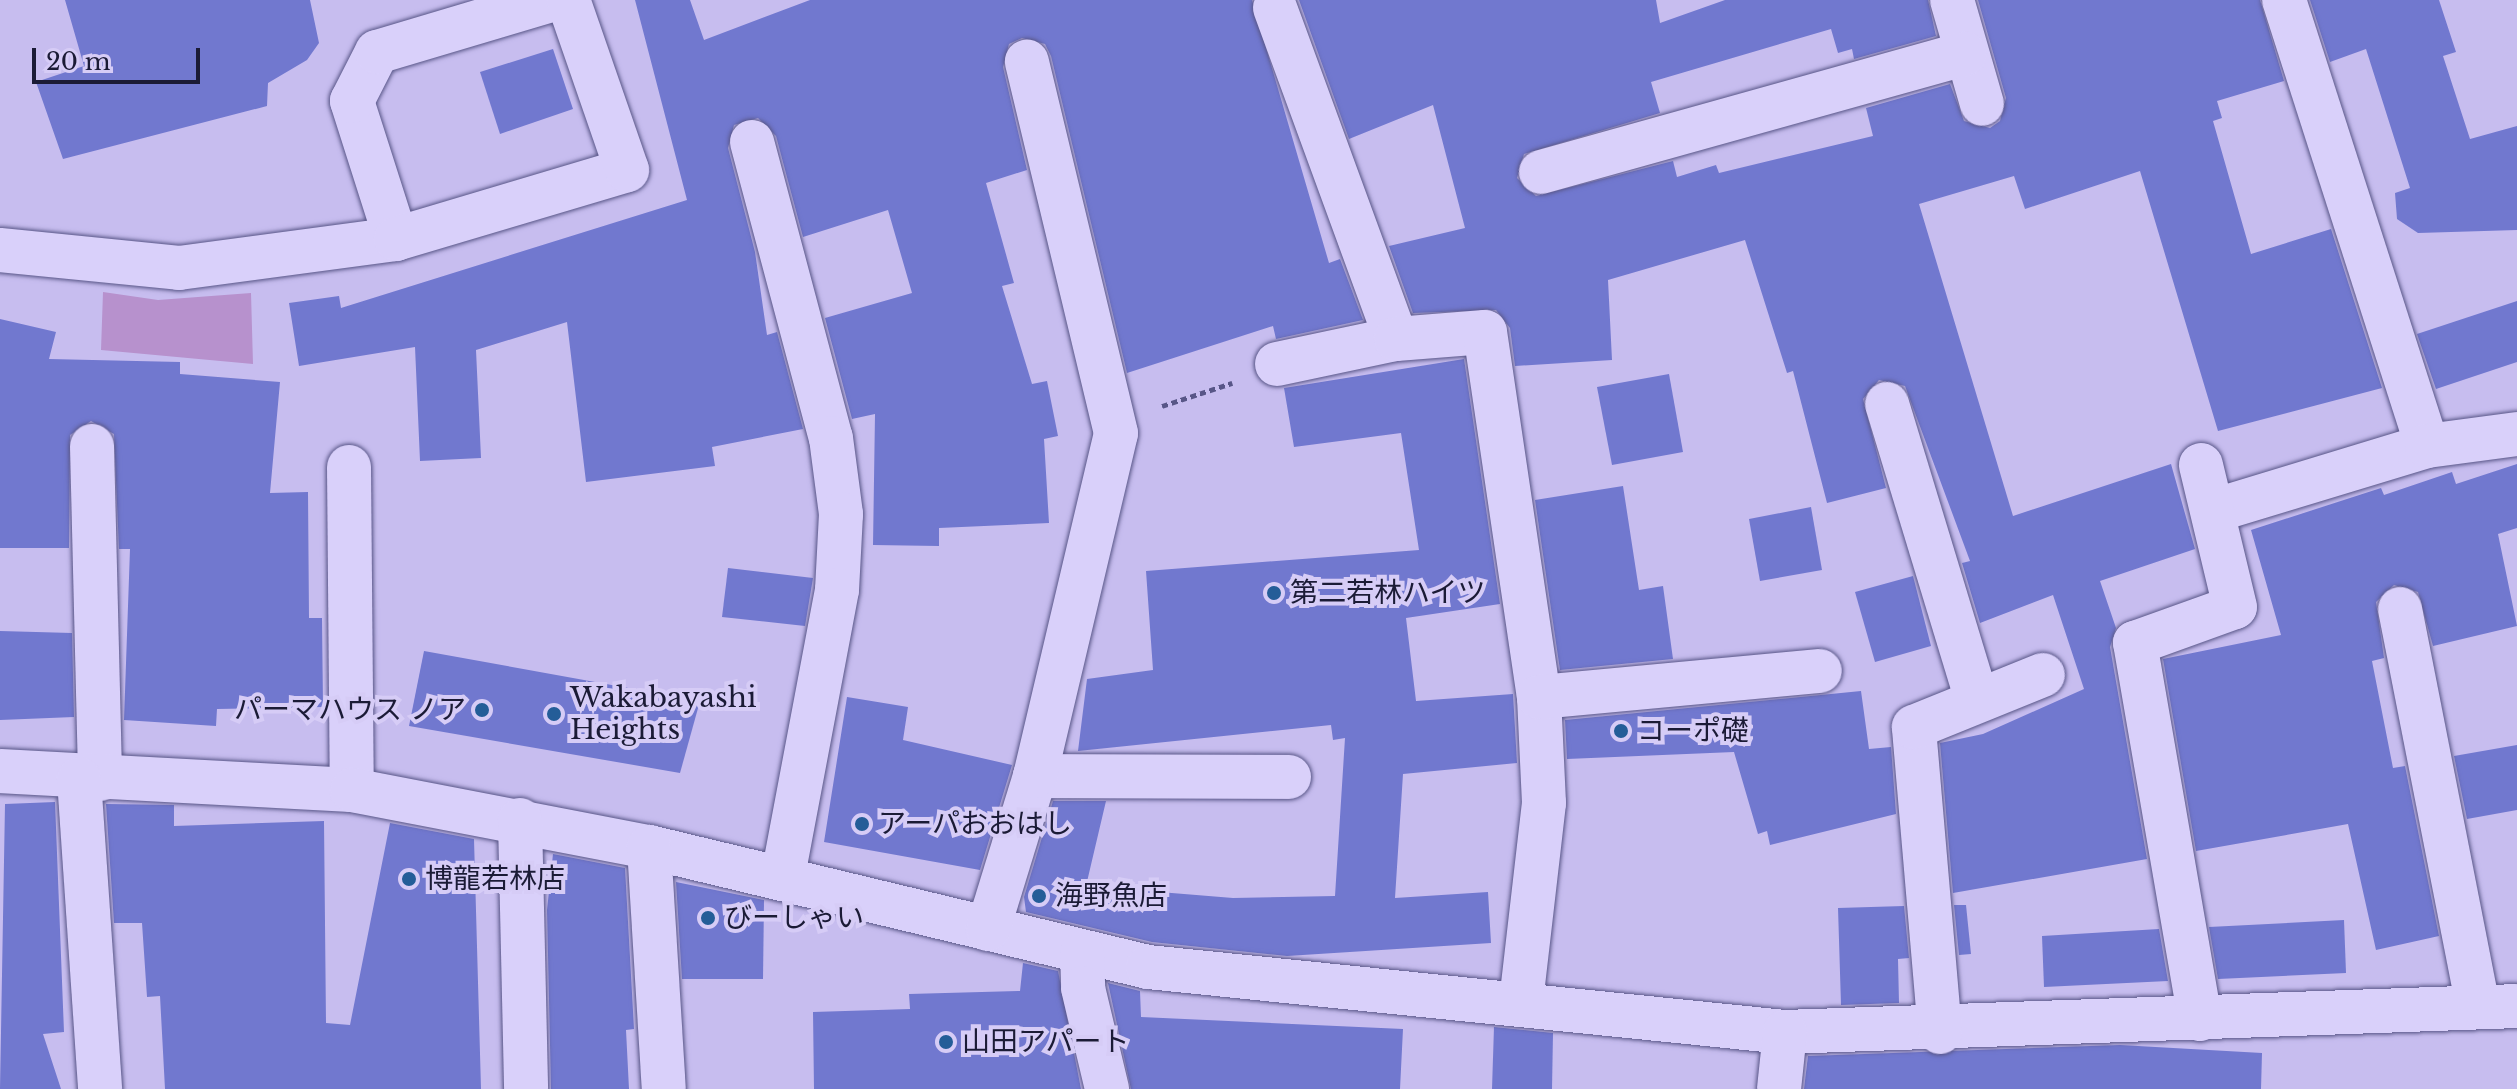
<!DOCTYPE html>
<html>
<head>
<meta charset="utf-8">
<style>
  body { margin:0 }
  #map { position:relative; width:2517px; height:1089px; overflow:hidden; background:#c7bdef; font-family:"Libre Baskerville","Noto Sans JP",serif }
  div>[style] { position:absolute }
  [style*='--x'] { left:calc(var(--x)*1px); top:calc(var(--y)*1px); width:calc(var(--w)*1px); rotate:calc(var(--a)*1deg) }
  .green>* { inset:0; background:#b791cd }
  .building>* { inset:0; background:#7178cf }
  .path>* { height:5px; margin-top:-2.5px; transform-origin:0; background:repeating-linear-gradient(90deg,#585687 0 6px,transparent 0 10px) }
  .roads { filter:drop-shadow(0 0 2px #585687) drop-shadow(0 0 2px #585687) }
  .minor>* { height:44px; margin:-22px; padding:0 22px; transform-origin:22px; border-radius:22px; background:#d9d0fa }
  .dots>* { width:22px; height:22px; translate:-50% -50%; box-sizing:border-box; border:4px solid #d6ccf6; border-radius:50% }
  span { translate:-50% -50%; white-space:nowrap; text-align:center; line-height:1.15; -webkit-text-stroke:8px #d6ccf6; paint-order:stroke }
  .poi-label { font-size:28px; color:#1b1b36 }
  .left { translate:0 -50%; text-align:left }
  .right { translate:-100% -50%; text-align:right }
  .scale { position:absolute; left:32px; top:48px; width:168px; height:36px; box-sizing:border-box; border:4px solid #1b1b36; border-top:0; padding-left:10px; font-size:24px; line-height:28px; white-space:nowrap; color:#1b1b36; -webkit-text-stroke:6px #d6ccf6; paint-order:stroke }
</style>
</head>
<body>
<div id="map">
  <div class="green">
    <i style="clip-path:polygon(103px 292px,158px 300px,251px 293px,253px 364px,101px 350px)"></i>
  </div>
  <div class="building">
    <i style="clip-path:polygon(65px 0,310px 0,319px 43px,307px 60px,268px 83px,267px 106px,63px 159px,36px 82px,84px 66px)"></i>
    <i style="clip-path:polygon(635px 0,690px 0,704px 40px,810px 0,1252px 0,1329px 263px,1340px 259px,1363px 320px,1276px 339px,1273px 326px,1127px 373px,1051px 56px,1045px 44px,1022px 38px,1009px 44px,1003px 67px,1027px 170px,986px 183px,1014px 283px,1002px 286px,1032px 384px,1047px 381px,1058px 436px,1044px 439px,1049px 523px,939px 528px,939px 546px,873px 545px,875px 414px,852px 419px,825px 318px,912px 293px,888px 210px,803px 237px,776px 136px,758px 118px,734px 125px,728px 148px,755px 252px,767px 335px,777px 332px,803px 429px,712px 447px,715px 466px,586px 482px,567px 322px,476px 350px,481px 458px,420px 461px,415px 347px,299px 366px,289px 303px,339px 296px,341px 308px,687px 200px)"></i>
    <i style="clip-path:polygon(1299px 0,1656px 0,1660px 23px,1725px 0,1928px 0,1936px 36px,1854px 59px,1852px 49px,1838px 53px,1831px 29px,1651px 82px,1660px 113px,1524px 154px,1517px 178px,1536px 196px,1673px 161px,1677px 177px,1716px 165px,1719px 173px,1873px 136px,1866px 108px,1950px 84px,1964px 121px,1990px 128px,2000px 121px,2006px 98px,1978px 0,2260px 0,2284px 81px,2217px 101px,2222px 118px,2213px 121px,2251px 254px,2331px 229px,2382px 388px,2218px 431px,2140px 171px,2025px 209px,2014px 176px,1919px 204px,2013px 516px,2171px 464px,2195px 549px,2100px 581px,2116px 628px,2110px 647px,2147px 859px,1953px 893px,1940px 743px,1983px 734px,2084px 689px,2053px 595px,1980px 623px,1962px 563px,1970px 561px,1905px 386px,1879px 380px,1863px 399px,1886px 488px,1827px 503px,1793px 371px,1787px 373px,1745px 240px,1608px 280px,1612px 360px,1515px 366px,1510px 328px,1496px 310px,1413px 313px,1389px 246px,1465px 228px,1433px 105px,1349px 139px)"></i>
    <i style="clip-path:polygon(2310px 0,2439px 0,2456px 52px,2443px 56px,2470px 139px,2517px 126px,2517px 230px,2418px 233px,2397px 219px,2395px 193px,2410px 188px,2366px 49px,2330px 62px)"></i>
    <i style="clip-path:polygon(553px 49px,573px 109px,500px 134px,480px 72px)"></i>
    <i style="clip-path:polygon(2517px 301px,2517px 362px,2436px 389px,2417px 334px)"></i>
    <i style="clip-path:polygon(0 319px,56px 332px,49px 359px,180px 362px,180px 374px,280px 382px,270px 493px,308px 492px,309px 618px,322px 618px,323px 707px,217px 709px,216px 726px,124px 720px,130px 549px,119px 549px,114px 434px,91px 421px,70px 435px,69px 548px,0 548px)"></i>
    <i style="clip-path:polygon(1464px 359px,1500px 604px,1406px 618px,1416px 701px,1513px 694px,1517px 763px,1403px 774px,1395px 898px,1488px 892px,1491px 943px,1287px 956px,1152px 942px,1026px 912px,1024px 897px,1053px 801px,1106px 801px,1086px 886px,1233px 898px,1335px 896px,1345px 738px,1333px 740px,1331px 725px,1078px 751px,1087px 679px,1153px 670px,1146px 571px,1419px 550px,1401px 433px,1294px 447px,1284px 388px)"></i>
    <i style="clip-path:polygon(1669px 374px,1683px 452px,1612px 465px,1597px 387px)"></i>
    <i style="clip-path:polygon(2517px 464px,2517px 528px,2498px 534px,2517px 626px,2433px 646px,2418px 592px,2394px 585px,2376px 602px,2384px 658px,2372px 661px,2393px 768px,2405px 766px,2439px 936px,2376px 950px,2348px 824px,2196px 851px,2163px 659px,2281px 635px,2251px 530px,2381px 488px,2384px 495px,2452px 472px,2456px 484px)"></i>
    <i style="clip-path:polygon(1623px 486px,1639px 590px,1663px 586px,1673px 659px,1560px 670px,1535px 500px)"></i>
    <i style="clip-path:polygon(1811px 507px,1822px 570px,1760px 581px,1749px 519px)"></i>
    <i style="clip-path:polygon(728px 568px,813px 578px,805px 626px,722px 617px)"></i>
    <i style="clip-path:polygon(1913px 576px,1931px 646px,1875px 662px,1855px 592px)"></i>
    <i style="clip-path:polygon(0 631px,72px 633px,74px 717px,0 720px)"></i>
    <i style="clip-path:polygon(424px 651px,700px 701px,680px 773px,409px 726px)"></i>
    <i style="clip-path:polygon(1861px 691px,1869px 749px,1891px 747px,1896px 814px,1770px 845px,1767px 831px,1758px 834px,1734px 752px,1567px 759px,1565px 720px)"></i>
    <i style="clip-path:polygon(847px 697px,908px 707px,903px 740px,1012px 765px,980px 870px,824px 842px)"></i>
    <i style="clip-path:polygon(2517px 745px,2517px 810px,2467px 819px,2454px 756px)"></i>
    <i style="clip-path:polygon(55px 802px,64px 1032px,43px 1034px,61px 1089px,0 1089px,5px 804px)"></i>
    <i style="clip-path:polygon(106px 804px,174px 805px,174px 826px,324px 821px,326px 1023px,350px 1025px,390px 823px,474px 839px,481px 1089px,165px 1089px,160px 996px,147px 997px,142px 923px,114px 923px)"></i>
    <i style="clip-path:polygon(553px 854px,625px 868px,634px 1029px,626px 1030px,629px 1089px,551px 1089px,547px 910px)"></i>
    <i style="clip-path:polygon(676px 882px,764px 900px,763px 979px,682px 979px)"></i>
    <i style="clip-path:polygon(1954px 905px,1966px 905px,1971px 954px,1959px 955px)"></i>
    <i style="clip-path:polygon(1904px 906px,1909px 958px,1898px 959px,1899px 1003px,1841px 1005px,1838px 908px)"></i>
    <i style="clip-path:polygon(2344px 920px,2346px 973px,2218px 979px,2209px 927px)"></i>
    <i style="clip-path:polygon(2159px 929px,2168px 981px,2044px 987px,2042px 936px)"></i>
    <i style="clip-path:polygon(1023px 963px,1058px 971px,1081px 1089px,814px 1089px,813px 1012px,910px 1009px,909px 994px,1020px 991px)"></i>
    <i style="clip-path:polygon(1108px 983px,1140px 991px,1141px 1017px,1403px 1029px,1400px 1089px,1131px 1089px)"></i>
    <i style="clip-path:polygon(1494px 1027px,1553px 1033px,1552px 1089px,1492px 1089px)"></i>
    <i style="clip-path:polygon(2120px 1045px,2262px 1053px,2261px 1089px,1804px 1089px,1808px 1056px)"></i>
  </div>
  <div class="path">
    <i style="--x:1162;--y:406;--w:74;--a:-18.2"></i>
  </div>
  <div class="roads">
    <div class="minor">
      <i style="--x:1952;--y:0;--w:108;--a:73.9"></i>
      <i style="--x:2284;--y:0;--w:468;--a:72.2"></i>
      <i style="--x:1275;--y:8;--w:352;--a:69.9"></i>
      <i style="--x:752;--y:142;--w:306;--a:75.1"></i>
      <i style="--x:831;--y:438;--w:77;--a:82.5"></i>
      <i style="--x:841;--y:514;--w:76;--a:93"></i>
      <i style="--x:837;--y:590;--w:292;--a:100.7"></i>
      <i style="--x:1541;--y:172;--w:440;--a:-15.6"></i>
      <i style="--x:396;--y:239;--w:145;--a:-107.7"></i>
      <i style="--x:352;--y:101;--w:55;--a:-63"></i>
      <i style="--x:377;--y:52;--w:182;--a:-16.6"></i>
      <i style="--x:0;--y:250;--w:180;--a:5.7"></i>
      <i style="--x:179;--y:268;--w:219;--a:-7.6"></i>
      <i style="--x:396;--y:239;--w:241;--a:-16.6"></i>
      <i style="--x:627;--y:170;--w:180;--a:-109.1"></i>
      <i style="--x:1277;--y:364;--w:122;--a:-11.9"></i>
      <i style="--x:1396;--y:339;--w:89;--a:-4.5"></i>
      <i style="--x:1485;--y:332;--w:369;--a:81.6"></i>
      <i style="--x:1539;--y:697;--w:106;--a:87.3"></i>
      <i style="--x:1544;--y:803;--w:201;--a:96.6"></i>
      <i style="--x:1887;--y:404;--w:306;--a:73.1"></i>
      <i style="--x:92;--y:446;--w:333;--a:88.6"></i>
      <i style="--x:349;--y:467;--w:323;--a:89.5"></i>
      <i style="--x:2213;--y:511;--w:224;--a:-16.9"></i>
      <i style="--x:2427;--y:446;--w:91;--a:-7.6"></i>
      <i style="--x:2400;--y:609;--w:404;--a:78.9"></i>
      <i style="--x:1539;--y:697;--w:282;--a:-5.3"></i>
      <i style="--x:0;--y:771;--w:353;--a:3.1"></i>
      <i style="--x:352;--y:790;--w:302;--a:10.9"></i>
      <i style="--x:649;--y:847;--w:513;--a:13.52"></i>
      <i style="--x:1148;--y:967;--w:640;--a:5.83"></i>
      <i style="--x:1785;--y:1032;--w:732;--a:-2.03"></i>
      <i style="--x:1035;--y:776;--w:254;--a:0.2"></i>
      <i style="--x:79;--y:779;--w:311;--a:86.1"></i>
      <i style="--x:520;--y:820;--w:269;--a:88.7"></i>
      <i style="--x:649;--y:847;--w:242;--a:86.5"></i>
      <i style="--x:988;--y:929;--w:160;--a:-72.9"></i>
      <i style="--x:1035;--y:776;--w:352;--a:-76.7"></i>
      <i style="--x:1116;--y:433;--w:382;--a:-103.5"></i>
      <i style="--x:1082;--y:953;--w:35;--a:88"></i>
      <i style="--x:1083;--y:988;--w:104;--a:76.6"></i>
      <i style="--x:2200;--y:1019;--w:382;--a:-99.8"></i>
      <i style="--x:2135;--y:643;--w:106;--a:-19.8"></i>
      <i style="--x:2235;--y:607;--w:146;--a:-103.5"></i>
      <i style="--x:1940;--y:1032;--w:306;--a:-94.9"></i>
      <i style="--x:1914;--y:727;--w:139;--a:-22"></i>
      <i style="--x:1779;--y:1089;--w:57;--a:-84"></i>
    </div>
  </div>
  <div class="dots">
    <i style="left:1274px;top:593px;background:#245d98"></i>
    <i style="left:482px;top:710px;background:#245d98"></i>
    <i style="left:554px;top:714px;background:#245d98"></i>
    <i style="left:1621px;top:731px;background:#245d98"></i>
    <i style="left:862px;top:824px;background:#245d98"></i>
    <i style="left:409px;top:879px;background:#245d98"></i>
    <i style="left:1039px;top:896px;background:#245d98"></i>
    <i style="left:708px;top:918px;background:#245d98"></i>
    <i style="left:946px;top:1042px;background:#245d98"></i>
  </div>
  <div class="poi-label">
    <span class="left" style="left:1290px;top:593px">第二若林ハイツ</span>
    <span class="left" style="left:570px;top:714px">Wakabayashi<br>Heights</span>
    <span class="right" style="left:466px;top:710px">パーマハウス ノア</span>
    <span class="left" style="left:1637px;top:731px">コーポ礎</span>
    <span class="left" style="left:878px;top:824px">アーパおおはし</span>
    <span class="left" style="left:425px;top:879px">博龍若林店</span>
    <span class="left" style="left:1055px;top:896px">海野魚店</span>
    <span class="left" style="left:724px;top:918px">びーしゃい</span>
    <span class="left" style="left:962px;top:1042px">山田アパート</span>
  </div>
  <div class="scale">20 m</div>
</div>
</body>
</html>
